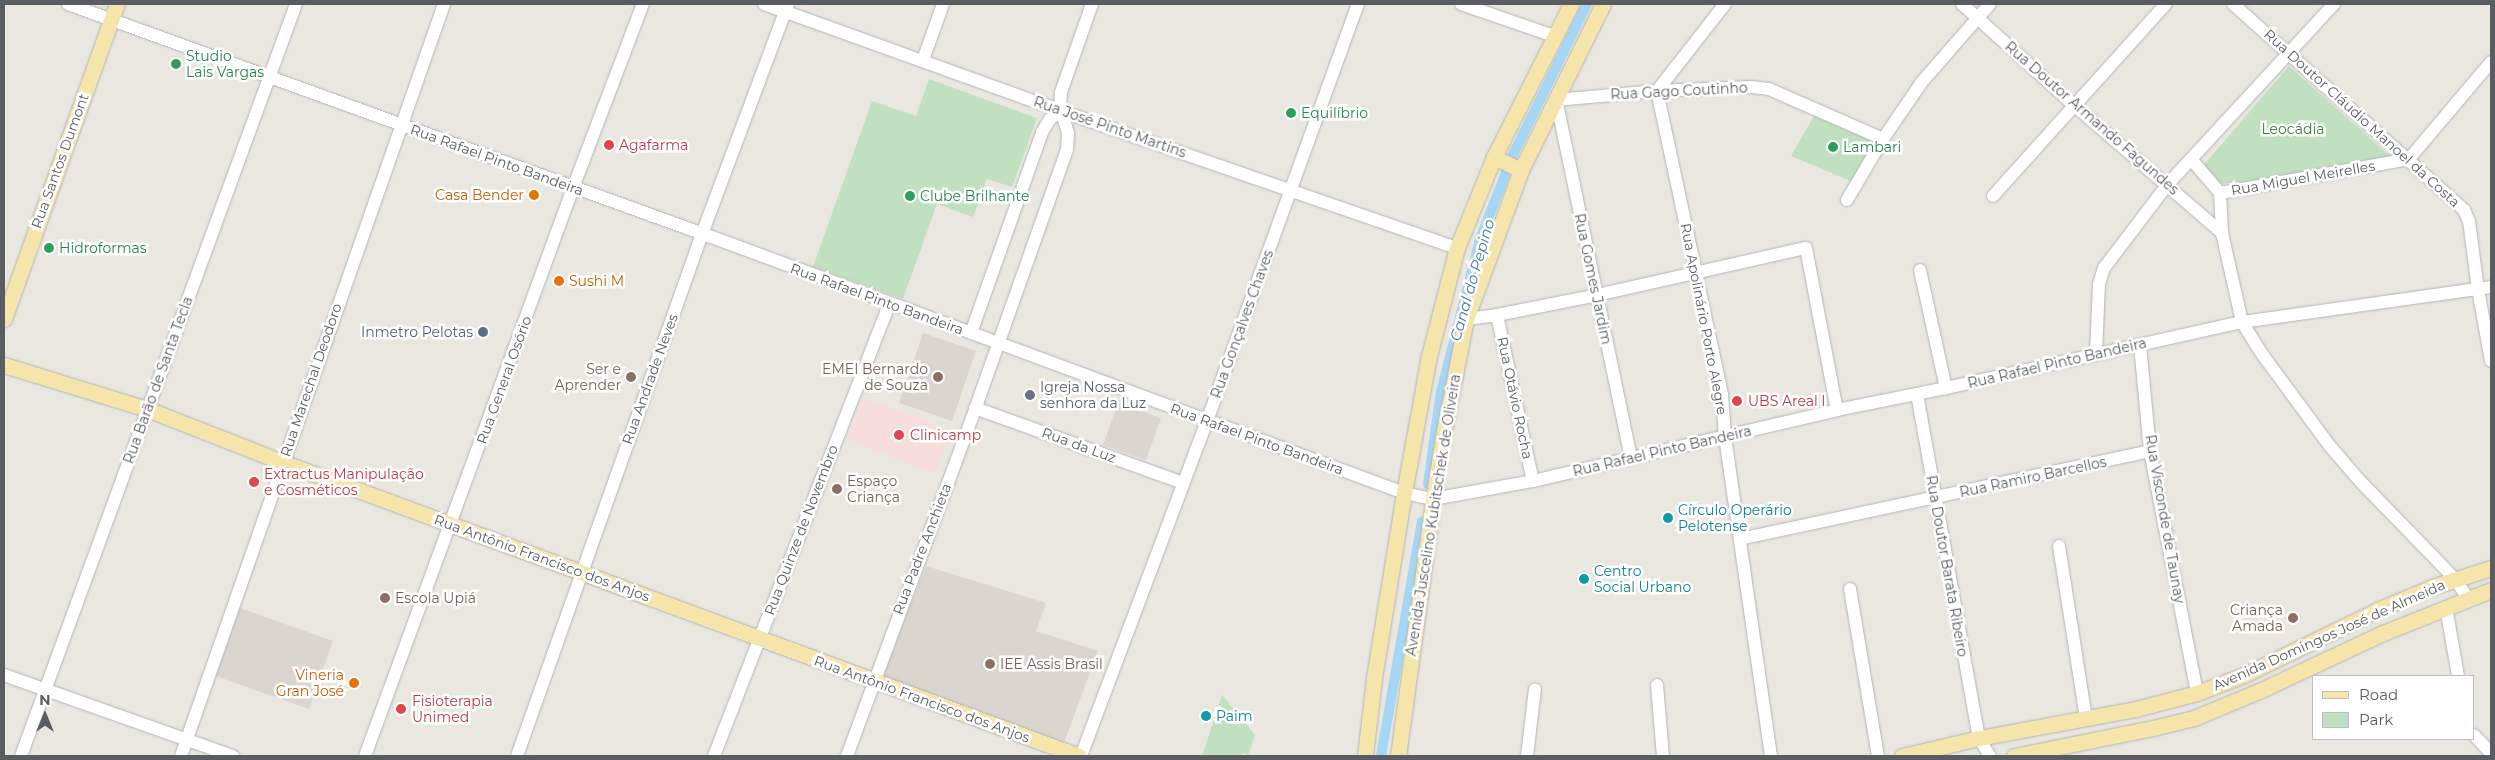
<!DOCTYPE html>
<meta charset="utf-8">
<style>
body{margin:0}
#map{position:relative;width:2495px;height:760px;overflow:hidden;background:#eae7e0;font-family:Montserrat,sans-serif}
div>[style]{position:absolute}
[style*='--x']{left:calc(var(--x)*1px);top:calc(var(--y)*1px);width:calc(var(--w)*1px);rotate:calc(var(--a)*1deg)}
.education>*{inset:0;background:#dad6cf}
.medical>*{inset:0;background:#f7dedd}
.green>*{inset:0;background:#c1e0bf}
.canal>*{height:10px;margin:-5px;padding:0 5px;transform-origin:5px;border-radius:5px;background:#a6d6f5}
.roads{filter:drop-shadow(0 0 1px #b1b3b7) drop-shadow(0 0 1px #b1b3b7)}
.minor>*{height:12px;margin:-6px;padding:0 6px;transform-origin:6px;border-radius:6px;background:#fff}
.major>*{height:15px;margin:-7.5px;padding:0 7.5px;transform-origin:7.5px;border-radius:7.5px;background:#f5e5aa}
.dots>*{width:14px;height:14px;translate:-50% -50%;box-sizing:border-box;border:2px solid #fff;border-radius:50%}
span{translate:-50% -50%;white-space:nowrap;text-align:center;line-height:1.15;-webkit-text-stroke:5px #fff;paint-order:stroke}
.leisure-label{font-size:14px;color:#27864d}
.left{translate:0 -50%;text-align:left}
.street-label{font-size:14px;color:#595c60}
.park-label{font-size:14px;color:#3d7b3c}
.health-label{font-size:14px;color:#be3a42}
.food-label{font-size:14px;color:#c56008}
.right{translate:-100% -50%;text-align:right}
.service-label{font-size:14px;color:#4e5e75}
.education-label{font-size:14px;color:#785e54}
.worship-label{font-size:14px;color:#5b616d}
.culture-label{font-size:14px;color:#0d838f}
.water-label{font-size:15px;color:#4778a4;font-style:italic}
.frame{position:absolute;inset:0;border:5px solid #595c60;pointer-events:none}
.legend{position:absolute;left:2312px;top:675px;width:162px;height:65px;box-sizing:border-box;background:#fff;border:1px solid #bdbebf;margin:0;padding:6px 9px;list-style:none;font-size:15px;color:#595c60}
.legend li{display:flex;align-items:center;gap:10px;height:25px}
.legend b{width:25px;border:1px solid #bdbebf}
.north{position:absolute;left:20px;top:690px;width:50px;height:50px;-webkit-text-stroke:4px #fff;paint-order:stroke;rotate:0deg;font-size:14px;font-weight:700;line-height:20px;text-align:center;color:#595c60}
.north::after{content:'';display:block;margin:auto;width:18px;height:22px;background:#595c60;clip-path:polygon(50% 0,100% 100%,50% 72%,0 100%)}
</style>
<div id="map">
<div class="education">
<div style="clip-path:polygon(923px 333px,976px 351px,952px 421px,899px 403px)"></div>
<div style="clip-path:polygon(1118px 403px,1161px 418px,1146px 460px,1103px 445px)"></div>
<div style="clip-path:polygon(926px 566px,1046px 603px,1036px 631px,1098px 651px,1063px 745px,882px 677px)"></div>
<div style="clip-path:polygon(240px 608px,333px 641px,309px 709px,216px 676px)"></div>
</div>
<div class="medical">
<div style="clip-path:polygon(862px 397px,951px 431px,935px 474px,846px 439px)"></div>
</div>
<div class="green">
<div style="clip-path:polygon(2289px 66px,2391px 157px,2259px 181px,2217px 184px,2202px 167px)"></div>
<div style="clip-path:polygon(929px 79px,1037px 118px,1012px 187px,987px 179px,973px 217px,937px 204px,903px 299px,813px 267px,872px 101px,916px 116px)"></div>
<div style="clip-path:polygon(1815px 114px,1875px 138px,1853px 182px,1791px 156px)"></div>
<div style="clip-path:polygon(1222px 695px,1255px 735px,1248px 755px,1242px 753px,1241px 756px,1202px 756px)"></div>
</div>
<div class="canal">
<div style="--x:1428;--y:484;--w:93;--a:-82"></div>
<div style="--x:1441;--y:392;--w:158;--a:-75.7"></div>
<div style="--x:1480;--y:239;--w:90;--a:-68.6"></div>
<div style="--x:1513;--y:155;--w:168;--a:-63.9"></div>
<div style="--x:1381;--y:756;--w:238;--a:-80.1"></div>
</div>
<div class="roads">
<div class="minor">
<div style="--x:68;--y:4;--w:682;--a:19.9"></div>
<div style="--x:709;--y:236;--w:741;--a:20.29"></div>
<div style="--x:1404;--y:493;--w:30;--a:12"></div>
<div style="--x:1433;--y:499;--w:102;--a:-10.2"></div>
<div style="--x:1533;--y:481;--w:312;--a:-13.1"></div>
<div style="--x:1837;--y:410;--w:111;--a:-11.4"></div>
<div style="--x:1946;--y:388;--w:303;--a:-12.6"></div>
<div style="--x:2242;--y:322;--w:251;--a:-8"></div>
<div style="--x:764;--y:4;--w:316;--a:19.8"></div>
<div style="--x:1061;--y:111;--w:419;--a:19.1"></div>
<div style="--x:1461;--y:4;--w:98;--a:19"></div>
<div style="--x:1725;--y:4;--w:110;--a:128"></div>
<div style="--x:1657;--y:91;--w:311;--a:77.9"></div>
<div style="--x:1722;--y:395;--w:42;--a:85.9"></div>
<div style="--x:1725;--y:437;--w:322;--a:81.8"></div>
<div style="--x:1962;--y:4;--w:152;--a:42.1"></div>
<div style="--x:2075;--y:106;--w:194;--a:40.8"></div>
<div style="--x:2233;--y:4;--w:310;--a:41.7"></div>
<div style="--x:2464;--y:210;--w:12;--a:66"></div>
<div style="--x:2469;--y:221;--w:69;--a:82.5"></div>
<div style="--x:2478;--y:289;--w:73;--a:79.8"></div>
<div style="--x:923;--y:60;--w:59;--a:-70.3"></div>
<div style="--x:2191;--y:159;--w:45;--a:49.5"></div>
<div style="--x:2220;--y:193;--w:40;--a:87.1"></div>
<div style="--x:2222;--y:233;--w:91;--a:77.3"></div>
<div style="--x:2242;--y:322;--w:38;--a:58"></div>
<div style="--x:2262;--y:354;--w:113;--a:53.6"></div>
<div style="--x:2329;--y:445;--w:46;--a:49.4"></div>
<div style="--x:2359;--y:480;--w:138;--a:45.9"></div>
<div style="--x:2455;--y:579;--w:23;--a:56"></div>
<div style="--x:2220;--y:193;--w:192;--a:-10.2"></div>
<div style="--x:2409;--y:159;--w:127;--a:-49.8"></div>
<div style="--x:1993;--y:196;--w:258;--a:-48"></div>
<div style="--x:1847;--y:200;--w:71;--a:-59.5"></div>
<div style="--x:1883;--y:139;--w:68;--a:-55.8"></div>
<div style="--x:1921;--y:83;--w:105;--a:-48.9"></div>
<div style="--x:1920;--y:270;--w:121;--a:77.6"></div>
<div style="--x:1497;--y:315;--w:170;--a:77.8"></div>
<div style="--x:1466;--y:319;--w:31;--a:-7"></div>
<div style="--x:1497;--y:315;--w:102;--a:-11.3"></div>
<div style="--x:1597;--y:295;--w:214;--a:-12.7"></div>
<div style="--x:1806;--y:248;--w:165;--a:79.2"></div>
<div style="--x:971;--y:333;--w:213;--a:-70.5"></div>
<div style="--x:1042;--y:132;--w:15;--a:-58"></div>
<div style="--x:1050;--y:119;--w:14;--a:-36"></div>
<div style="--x:2140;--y:345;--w:106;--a:84.6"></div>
<div style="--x:2150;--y:451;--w:247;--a:79"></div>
<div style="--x:2096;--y:353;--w:69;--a:-87.5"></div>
<div style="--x:2099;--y:284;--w:17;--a:-73"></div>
<div style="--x:2104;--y:268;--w:106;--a:-52.7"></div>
<div style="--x:2168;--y:184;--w:245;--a:-47.3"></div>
<div style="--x:1917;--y:394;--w:350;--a:79.8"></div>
<div style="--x:1979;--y:738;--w:21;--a:59"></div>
<div style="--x:975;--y:408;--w:221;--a:19.8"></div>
<div style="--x:1631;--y:458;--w:366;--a:-101.8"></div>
<div style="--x:1556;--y:100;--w:101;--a:-5.1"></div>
<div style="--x:1657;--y:91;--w:94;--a:-2.4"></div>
<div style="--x:1751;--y:87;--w:18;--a:6"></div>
<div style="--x:1769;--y:89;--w:124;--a:23.7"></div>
<div style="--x:1740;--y:539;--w:419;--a:-12.1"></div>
<div style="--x:2059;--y:546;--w:175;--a:81.1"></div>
<div style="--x:1850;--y:589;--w:169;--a:80.5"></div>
<div style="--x:2446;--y:607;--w:70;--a:80.1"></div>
<div style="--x:4;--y:675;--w:243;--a:19.5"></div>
<div style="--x:1657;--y:685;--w:71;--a:85.2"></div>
<div style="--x:2474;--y:735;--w:25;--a:47"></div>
<div style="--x:21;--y:756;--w:801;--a:-69.91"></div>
<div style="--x:181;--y:756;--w:797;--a:-70.72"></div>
<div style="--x:365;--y:756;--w:605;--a:-69.89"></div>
<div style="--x:573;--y:188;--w:197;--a:-69.2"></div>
<div style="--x:517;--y:756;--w:554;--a:-70.49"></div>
<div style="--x:702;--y:234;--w:246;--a:-69.5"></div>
<div style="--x:714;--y:756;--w:486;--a:-68.8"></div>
<div style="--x:847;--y:756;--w:378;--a:-69.7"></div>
<div style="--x:978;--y:401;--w:267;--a:-70.5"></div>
<div style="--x:1067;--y:149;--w:16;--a:-86"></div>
<div style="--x:1068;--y:133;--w:28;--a:-107"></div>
<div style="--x:1060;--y:106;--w:14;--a:-86"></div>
<div style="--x:1061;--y:92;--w:93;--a:-70.6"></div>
<div style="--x:1081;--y:756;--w:358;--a:-69.4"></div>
<div style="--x:1207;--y:421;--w:443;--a:-70.1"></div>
<div style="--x:1527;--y:756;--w:67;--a:-83.2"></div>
</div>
<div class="major">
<div style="--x:1494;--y:157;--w:30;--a:26"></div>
<div style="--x:4;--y:319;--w:335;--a:-70.3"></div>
<div style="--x:4;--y:365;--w:150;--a:17.1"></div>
<div style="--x:147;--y:409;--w:145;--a:21.4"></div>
<div style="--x:282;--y:462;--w:849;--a:20.25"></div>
<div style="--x:1365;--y:756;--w:79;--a:-83.4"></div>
<div style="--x:1374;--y:678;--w:187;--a:-80.8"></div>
<div style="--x:1404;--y:493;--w:139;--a:-79.7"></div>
<div style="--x:1429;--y:356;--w:112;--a:-75.5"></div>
<div style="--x:1457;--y:248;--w:98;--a:-67.9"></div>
<div style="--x:1494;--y:157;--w:171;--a:-63.3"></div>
<div style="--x:1398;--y:756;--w:259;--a:-82.2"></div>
<div style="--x:1433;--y:499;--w:69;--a:-80.8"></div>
<div style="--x:1444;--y:431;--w:114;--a:-78.9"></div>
<div style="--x:1466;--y:319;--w:159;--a:-69.7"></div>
<div style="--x:1521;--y:170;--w:185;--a:-63.7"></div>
<div style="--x:1902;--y:756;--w:79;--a:-13.2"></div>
<div style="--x:1979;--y:738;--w:160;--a:-10.5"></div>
<div style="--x:2136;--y:709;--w:63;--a:-14.7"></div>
<div style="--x:2197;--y:693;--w:50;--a:-21"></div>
<div style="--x:2244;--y:675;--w:148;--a:-26"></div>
<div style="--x:2377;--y:610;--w:60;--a:-22.7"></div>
<div style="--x:2432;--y:587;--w:62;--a:-17.9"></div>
<div style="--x:2014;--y:756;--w:142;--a:-11.4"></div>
<div style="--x:2153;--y:728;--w:42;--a:-13.7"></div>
<div style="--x:2194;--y:718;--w:70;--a:-22.6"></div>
<div style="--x:2259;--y:691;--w:137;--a:-25.1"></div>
<div style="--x:2383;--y:633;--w:116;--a:-21.7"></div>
</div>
</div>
<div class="dots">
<div style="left:176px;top:64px;background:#2e9e5b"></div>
<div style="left:1291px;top:113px;background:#2e9e5b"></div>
<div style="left:609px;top:145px;background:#e0444e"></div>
<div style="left:1833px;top:147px;background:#2e9e5b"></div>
<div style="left:534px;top:195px;background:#e8710a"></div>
<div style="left:910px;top:196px;background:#2e9e5b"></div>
<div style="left:49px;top:248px;background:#2e9e5b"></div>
<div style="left:559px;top:281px;background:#e8710a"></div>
<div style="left:483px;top:332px;background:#5c6f8a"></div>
<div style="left:631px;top:377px;background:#8d6e63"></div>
<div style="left:938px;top:377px;background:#8d6e63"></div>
<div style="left:1030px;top:395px;background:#6b7280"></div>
<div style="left:1737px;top:401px;background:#e0444e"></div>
<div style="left:899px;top:435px;background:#e0444e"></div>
<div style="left:254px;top:482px;background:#e0444e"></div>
<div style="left:837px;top:489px;background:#8d6e63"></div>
<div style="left:1668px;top:518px;background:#0f9aa8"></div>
<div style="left:1584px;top:579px;background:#0f9aa8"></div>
<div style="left:385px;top:598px;background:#8d6e63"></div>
<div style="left:2293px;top:618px;background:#8d6e63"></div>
<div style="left:990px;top:664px;background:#8d6e63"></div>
<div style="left:354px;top:683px;background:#e8710a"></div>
<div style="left:401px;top:709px;background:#e0444e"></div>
<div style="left:1206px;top:716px;background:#0f9aa8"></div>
</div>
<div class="leisure-label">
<span class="left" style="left:186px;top:64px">Studio<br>Lais Vargas</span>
<span class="left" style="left:1301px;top:113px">Equilíbrio</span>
<span class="left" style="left:1843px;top:147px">Lambari</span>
<span class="left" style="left:920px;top:196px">Clube Brilhante</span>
<span class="left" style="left:59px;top:248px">Hidroformas</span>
</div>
<div class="street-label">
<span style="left:1679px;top:91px;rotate:-3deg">Rua Gago Coutinho</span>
<span style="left:2092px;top:118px;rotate:41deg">Rua Doutor Armando Fagundes</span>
<span style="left:2362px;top:118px;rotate:42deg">Rua Doutor Cláudio Manoel da Costa</span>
<span style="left:1110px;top:127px;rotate:19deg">Rua José Pinto Martins</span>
<span style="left:497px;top:160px;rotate:20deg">Rua Rafael Pinto Bandeira</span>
<span style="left:60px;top:161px;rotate:-70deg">Rua Santos Dumont</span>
<span style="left:2303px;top:178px;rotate:-10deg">Rua Miguel Meirelles</span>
<span style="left:1593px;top:279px;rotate:78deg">Rua Gomes Jardim</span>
<span style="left:877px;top:299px;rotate:20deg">Rua Rafael Pinto Bandeira</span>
<span style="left:1704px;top:319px;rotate:79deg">Rua Apolinário Porto Alegre</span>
<span style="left:1242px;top:324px;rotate:-70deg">Rua Gonçalves Chaves</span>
<span style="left:2057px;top:363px;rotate:-13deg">Rua Rafael Pinto Bandeira</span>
<span style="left:650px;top:379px;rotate:-70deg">Rua Andrade Neves</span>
<span style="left:158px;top:380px;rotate:-70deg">Rua Barão de Santa Tecla</span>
<span style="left:311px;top:380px;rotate:-71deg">Rua Marechal Deodoro</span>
<span style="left:504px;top:380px;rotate:-70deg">Rua General Osório</span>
<span style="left:1515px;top:398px;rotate:78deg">Rua Otávio Rocha</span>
<span style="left:1257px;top:439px;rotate:20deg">Rua Rafael Pinto Bandeira</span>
<span style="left:1079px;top:445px;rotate:20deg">Rua da Luz</span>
<span style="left:1662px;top:451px;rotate:-13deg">Rua Rafael Pinto Bandeira</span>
<span style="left:2033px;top:477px;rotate:-12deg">Rua Ramiro Barcellos</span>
<span style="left:1433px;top:515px;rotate:-81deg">Avenida Juscelino Kubitschek de Oliveira</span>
<span style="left:2165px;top:519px;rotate:80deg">Rua Visconde de Taunay</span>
<span style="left:801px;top:530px;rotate:-69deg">Rua Quinze de Novembro</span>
<span style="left:922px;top:549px;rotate:-69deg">Rua Padre Anchieta</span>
<span style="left:542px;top:558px;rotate:20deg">Rua Antônio Francisco dos Anjos</span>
<span style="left:1947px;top:566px;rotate:80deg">Rua Doutor Barata Ribeiro</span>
<span style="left:2329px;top:635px;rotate:-24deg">Avenida Domingos José de Almeida</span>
<span style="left:922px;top:699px;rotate:20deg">Rua Antônio Francisco dos Anjos</span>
</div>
<div class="park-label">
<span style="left:2293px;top:129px">Leocádia</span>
</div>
<div class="health-label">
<span class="left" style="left:619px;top:145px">Agafarma</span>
<span class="left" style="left:1748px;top:401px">UBS Areal I</span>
<span class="left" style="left:910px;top:435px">Clinicamp</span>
<span class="left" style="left:264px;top:482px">Extractus Manipulação<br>e Cosméticos</span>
<span class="left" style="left:412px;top:709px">Fisioterapia<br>Unimed</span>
</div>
<div class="food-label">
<span class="right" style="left:524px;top:195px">Casa Bender</span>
<span class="left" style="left:569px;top:281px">Sushi M</span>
<span class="right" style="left:344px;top:683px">Vineria<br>Gran José</span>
</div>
<div class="service-label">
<span class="right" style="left:473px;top:332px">Inmetro Pelotas</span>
</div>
<div class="education-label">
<span class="right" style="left:621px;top:377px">Ser e<br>Aprender</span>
<span class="right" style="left:928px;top:377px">EMEI Bernardo<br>de Souza</span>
<span class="left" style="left:847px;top:489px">Espaço<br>Criança</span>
<span class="left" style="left:395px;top:598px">Escola Upiá</span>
<span class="right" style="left:2283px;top:618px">Criança<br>Amada</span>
<span class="left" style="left:1000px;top:664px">IEE Assis Brasil</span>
</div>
<div class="worship-label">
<span class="left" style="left:1040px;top:395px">Igreja Nossa<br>senhora da Luz</span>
</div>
<div class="culture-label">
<span class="left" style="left:1678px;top:518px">Círculo Operário<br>Pelotense</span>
<span class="left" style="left:1594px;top:579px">Centro<br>Social Urbano</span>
<span class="left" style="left:1216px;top:716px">Paim</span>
</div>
<div class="water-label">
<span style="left:1472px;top:280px;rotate:-74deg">Canal do Pepino</span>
</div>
<div class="frame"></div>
<ul class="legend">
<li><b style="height:6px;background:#f5e5aa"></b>Road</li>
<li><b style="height:14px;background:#c1e0bf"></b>Park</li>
</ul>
<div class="north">N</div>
</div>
